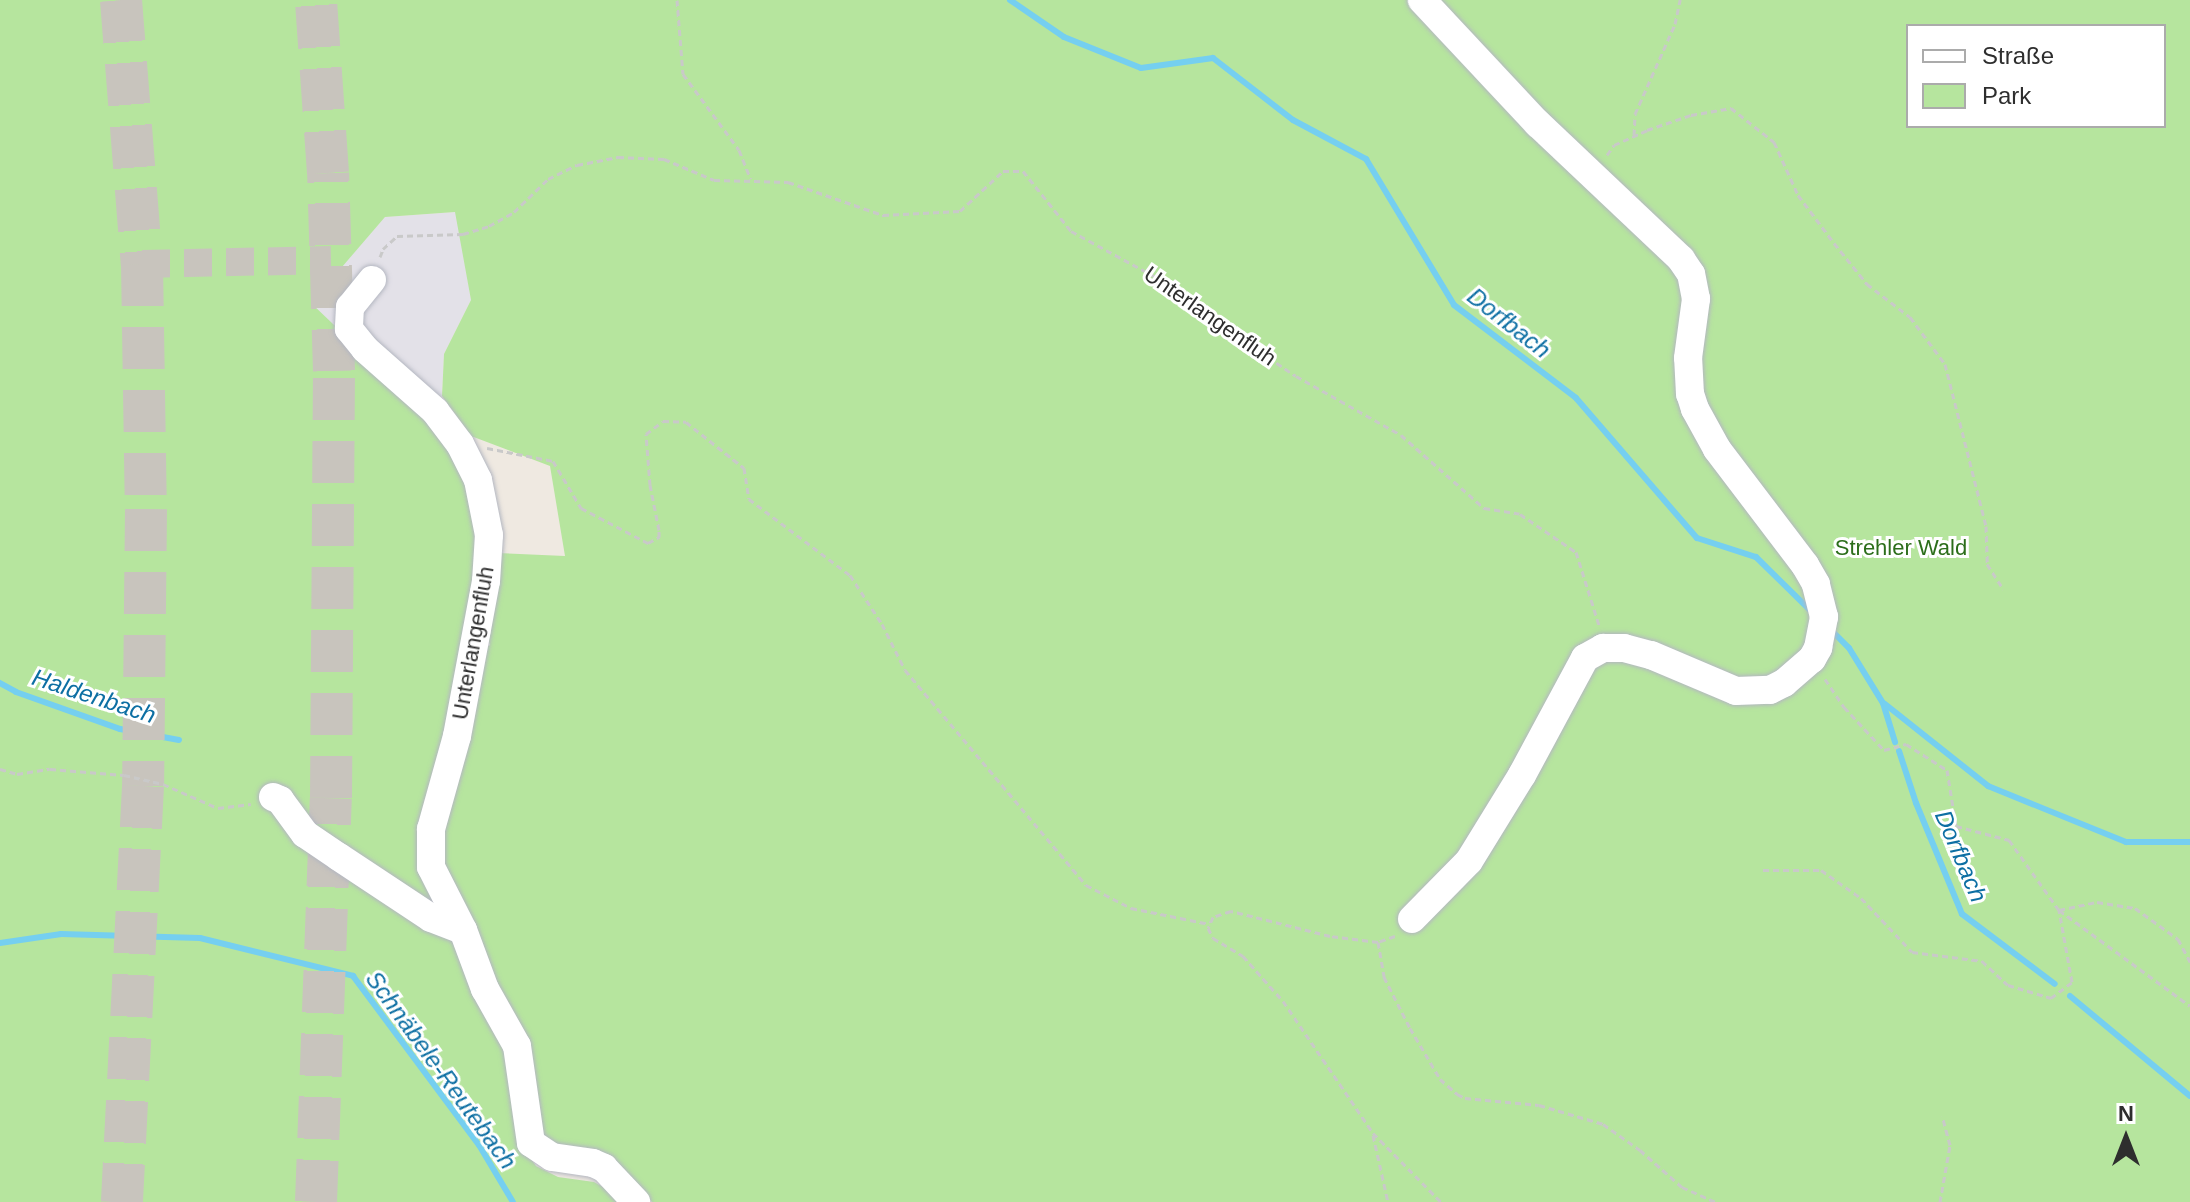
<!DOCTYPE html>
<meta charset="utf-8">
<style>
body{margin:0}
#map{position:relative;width:2190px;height:1202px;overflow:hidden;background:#efe9e1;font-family:Helvetica,sans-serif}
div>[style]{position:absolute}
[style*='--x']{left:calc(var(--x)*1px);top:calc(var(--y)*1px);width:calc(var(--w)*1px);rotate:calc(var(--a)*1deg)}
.industrial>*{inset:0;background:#e3e1e8}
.green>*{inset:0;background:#b6e59e}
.stream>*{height:6px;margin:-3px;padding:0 3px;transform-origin:3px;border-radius:3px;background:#75cff0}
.minor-tunnel>*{height:28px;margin-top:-14px;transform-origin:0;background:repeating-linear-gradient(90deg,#c8c4bd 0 28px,transparent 0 42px)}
.highway-tunnel>*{height:42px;margin-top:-21px;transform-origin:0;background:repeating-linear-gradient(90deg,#c8c4bd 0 42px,transparent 0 63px)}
.path>*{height:3px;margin-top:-1.5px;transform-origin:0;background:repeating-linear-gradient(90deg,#c9c9c9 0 6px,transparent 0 10px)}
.roads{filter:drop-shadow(0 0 2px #b4b7c1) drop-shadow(0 0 2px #b4b7c1)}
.minor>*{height:28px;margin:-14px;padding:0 14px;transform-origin:14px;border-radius:14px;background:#fff}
span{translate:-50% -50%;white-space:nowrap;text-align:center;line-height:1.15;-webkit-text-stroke:6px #fff;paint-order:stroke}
.street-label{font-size:22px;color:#2e2e2e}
.park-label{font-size:22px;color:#2c6e1b}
.water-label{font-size:24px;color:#0d6fa3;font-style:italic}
.legend{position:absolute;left:1906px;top:24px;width:260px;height:104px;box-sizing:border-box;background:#fff;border:2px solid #ababab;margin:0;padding:10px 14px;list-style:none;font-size:24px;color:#2e2e2e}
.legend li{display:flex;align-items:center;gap:16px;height:40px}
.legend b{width:40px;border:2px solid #ababab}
.north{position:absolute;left:2086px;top:1098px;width:80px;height:80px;-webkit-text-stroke:6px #fff;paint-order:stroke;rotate:0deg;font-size:22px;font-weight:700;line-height:32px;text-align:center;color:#2e2e2e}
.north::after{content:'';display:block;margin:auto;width:28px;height:36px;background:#2e2e2e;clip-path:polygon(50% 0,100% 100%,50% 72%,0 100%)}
</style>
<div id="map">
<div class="industrial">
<div style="clip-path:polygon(456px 212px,471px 300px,444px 354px,442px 396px,403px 392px,310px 303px,385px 217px)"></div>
</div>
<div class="green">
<div style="clip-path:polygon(evenodd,0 0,2190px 0,2190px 1202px,652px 1202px,643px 1192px,565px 1164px,547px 1150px,515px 1025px,490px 992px,467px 913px,445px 877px,436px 851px,480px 652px,490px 645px,484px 618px,496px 553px,565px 556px,550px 466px,471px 436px,442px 396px,444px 354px,471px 300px,455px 212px,385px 217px,311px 303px,420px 407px,445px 437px,465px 474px,473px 511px,476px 560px,473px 607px,449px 744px,426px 817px,419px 858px,443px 903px,441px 908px,425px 903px,349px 857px,326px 861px,462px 945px,494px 1030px,509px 1037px,527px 1153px,536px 1166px,558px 1177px,594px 1182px,630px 1202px,0 1202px,0 0,1908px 26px,2164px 26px,2164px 126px,1908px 126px,1908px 26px)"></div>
</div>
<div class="stream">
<div style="--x:1010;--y:0;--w:65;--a:34.4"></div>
<div style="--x:1064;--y:37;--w:83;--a:21.9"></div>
<div style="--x:1141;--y:68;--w:73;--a:-7.9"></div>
<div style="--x:1213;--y:58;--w:101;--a:37.8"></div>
<div style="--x:1293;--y:120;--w:83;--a:28.1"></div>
<div style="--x:1366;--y:159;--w:170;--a:58.9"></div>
<div style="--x:1454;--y:305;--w:153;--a:37.3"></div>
<div style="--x:1576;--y:398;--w:185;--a:49.2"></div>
<div style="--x:1697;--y:538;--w:62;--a:17.9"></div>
<div style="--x:1756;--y:557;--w:80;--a:44.5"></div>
<div style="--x:1830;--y:629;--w:27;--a:45"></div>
<div style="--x:1849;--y:648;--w:65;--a:58.3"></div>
<div style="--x:1883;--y:703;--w:41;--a:72.9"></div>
<div style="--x:0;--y:683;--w:18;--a:29"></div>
<div style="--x:16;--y:692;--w:110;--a:19.6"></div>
<div style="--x:120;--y:729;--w:60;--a:10.6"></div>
<div style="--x:1885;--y:704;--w:132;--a:38.5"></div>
<div style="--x:1988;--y:786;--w:149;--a:22.1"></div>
<div style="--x:2126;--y:842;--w:64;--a:0"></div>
<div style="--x:1899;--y:751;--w:55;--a:71.9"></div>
<div style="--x:1916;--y:803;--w:120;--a:67.5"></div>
<div style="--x:1962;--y:914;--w:116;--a:37"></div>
<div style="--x:0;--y:943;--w:62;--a:-8.4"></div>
<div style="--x:61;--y:934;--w:139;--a:1.6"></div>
<div style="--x:200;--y:938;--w:158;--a:13.9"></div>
<div style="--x:353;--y:976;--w:211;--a:53.3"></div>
<div style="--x:479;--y:1145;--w:66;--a:59.2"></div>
<div style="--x:2070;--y:996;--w:156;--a:39.8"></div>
</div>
<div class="minor-tunnel">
<div style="--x:142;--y:264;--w:189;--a:-1.2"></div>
</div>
<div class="highway-tunnel">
<div style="--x:121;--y:0;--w:265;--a:85.5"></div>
<div style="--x:142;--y:264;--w:245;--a:89.1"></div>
<div style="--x:146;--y:509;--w:277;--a:90.6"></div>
<div style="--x:143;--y:786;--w:417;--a:92.9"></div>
<div style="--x:316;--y:1202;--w:404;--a:-87.9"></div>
<div style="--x:331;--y:798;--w:427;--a:-89.6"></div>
<div style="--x:334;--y:371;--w:198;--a:-91.7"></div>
<div style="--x:328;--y:173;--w:173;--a:-94"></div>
</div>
<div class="path">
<div style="--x:677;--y:0;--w:74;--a:85.4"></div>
<div style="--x:683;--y:74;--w:94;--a:53.6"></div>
<div style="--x:739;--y:150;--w:31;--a:68"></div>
<div style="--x:1634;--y:135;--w:21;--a:-87"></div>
<div style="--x:1635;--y:114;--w:98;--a:-66"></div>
<div style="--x:1675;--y:24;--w:25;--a:-78"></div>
<div style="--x:1607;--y:155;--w:12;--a:-55"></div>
<div style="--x:1614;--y:145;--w:36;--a:-24"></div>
<div style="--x:1647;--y:130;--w:46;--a:-18.8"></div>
<div style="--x:1691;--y:115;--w:41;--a:-9.9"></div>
<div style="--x:1731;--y:108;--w:55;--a:38.3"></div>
<div style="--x:1774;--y:142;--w:58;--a:65.6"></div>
<div style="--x:1798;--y:195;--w:60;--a:53.1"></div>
<div style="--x:1834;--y:243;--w:53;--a:51.2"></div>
<div style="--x:1867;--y:284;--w:54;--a:37.5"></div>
<div style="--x:1910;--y:317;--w:59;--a:53.3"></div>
<div style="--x:1945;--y:364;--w:167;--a:75.8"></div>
<div style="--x:1986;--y:526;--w:38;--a:88"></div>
<div style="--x:1987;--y:564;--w:30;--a:57"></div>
<div style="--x:380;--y:257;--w:9;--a:-69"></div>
<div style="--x:383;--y:249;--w:19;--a:-43"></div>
<div style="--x:397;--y:236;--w:66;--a:-1.7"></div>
<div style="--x:463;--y:234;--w:27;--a:-17"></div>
<div style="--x:489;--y:226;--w:29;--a:-29"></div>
<div style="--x:514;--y:212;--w:47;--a:-44.1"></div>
<div style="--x:548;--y:179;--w:32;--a:-26"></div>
<div style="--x:577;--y:165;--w:42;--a:-11"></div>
<div style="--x:618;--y:157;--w:46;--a:2.5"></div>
<div style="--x:664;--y:159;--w:54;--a:22.8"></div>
<div style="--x:714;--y:180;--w:74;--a:1.5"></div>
<div style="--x:788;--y:182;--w:101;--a:19.2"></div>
<div style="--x:883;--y:215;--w:77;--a:-3"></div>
<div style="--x:960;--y:211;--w:59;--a:-42.9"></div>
<div style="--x:1003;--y:171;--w:20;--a:0"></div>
<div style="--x:1023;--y:171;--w:77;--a:51.3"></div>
<div style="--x:1071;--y:231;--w:130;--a:28.5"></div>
<div style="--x:1185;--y:293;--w:65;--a:40"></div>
<div style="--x:1235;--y:335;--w:73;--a:33.9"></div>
<div style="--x:1296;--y:376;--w:120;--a:29.3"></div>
<div style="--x:1401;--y:435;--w:111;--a:41.3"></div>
<div style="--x:1484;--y:508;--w:36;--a:9"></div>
<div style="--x:1520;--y:514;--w:68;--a:34.2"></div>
<div style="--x:1576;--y:552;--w:77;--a:72.5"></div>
<div style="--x:487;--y:448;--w:67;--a:11.1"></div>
<div style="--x:553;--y:461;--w:55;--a:59.2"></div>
<div style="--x:581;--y:508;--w:76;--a:27.6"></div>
<div style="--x:648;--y:543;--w:13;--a:-29"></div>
<div style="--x:659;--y:537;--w:7;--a:-90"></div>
<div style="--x:659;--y:530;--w:46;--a:-101.3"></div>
<div style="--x:650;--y:485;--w:51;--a:-94.5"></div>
<div style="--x:646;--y:434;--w:21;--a:-37"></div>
<div style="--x:663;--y:421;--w:23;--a:2"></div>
<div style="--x:686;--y:422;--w:74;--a:38.4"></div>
<div style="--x:744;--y:468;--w:31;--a:81"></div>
<div style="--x:749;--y:499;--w:126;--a:37"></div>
<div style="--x:850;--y:575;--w:59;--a:56.9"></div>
<div style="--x:882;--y:624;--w:51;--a:63.4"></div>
<div style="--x:905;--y:670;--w:281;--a:49.9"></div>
<div style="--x:1086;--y:885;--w:51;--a:27.1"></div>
<div style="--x:1131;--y:908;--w:80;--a:11.6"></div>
<div style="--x:1825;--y:679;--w:34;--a:56"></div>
<div style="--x:1844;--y:707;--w:59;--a:47.1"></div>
<div style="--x:1884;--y:750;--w:23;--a:-15"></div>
<div style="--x:1906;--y:744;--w:49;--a:32.4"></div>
<div style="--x:1947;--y:770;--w:57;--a:80.9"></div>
<div style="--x:1956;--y:826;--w:55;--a:14.8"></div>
<div style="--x:2009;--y:840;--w:86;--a:54.5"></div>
<div style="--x:2059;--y:910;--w:39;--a:-12"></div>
<div style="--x:2097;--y:902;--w:38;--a:9"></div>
<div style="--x:2135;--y:908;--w:53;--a:35.8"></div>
<div style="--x:2178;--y:939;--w:26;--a:62"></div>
<div style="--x:0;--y:769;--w:18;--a:16"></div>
<div style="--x:17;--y:774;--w:33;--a:-9"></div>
<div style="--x:50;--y:769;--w:74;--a:4.6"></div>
<div style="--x:124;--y:775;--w:40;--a:13"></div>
<div style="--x:163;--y:784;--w:60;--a:23.6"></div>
<div style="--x:218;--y:808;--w:33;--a:-7"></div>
<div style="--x:1763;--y:870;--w:58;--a:0"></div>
<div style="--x:1821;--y:870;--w:49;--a:35"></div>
<div style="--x:1861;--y:898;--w:74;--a:46.6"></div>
<div style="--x:1912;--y:952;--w:71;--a:7.3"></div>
<div style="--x:1982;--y:961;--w:35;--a:43"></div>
<div style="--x:2008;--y:985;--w:45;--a:16.8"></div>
<div style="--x:2051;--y:998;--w:26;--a:-37"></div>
<div style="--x:2072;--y:982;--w:73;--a:-100.2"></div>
<div style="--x:2059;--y:910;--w:162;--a:36.2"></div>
<div style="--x:1395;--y:936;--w:18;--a:161"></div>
<div style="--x:1378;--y:942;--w:48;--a:-172.9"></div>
<div style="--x:1330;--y:936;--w:102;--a:-165.8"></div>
<div style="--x:1231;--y:911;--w:19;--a:162"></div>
<div style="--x:1213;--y:917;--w:12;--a:114"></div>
<div style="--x:1208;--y:928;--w:11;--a:63"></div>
<div style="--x:1213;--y:938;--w:35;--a:31"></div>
<div style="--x:1243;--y:956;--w:60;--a:48.4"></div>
<div style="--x:1283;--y:1001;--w:160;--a:55.7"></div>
<div style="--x:1373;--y:1133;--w:97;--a:45.4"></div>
<div style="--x:1378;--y:942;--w:36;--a:80"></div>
<div style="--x:1384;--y:977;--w:57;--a:63"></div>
<div style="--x:1410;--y:1028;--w:59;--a:59.5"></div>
<div style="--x:1440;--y:1079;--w:23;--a:41"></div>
<div style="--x:1457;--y:1094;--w:9;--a:27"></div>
<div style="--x:1465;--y:1098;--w:74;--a:5.4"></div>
<div style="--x:1539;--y:1105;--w:67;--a:16.5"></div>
<div style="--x:1603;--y:1124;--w:45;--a:35.1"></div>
<div style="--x:1640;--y:1150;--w:56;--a:41.4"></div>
<div style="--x:1682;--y:1187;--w:36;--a:24"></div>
<div style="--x:1373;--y:1135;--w:69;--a:77.4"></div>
<div style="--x:1940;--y:1202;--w:58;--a:-80"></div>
<div style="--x:1950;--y:1145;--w:30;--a:-105"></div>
</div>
<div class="roads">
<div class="minor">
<div style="--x:372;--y:280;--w:35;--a:129"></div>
<div style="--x:350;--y:307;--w:22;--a:93"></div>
<div style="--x:349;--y:329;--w:26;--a:51"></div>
<div style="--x:365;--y:349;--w:94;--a:41.5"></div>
<div style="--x:435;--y:411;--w:41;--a:52.9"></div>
<div style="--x:460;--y:444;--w:40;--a:63.4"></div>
<div style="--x:478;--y:480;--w:56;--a:78.7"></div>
<div style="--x:489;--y:535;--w:46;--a:93.7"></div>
<div style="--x:486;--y:581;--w:158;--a:100.6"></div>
<div style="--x:457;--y:736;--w:97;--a:105.6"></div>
<div style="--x:431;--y:829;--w:38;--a:90"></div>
<div style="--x:431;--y:867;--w:71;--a:63.1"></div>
<div style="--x:463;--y:930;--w:63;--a:69.6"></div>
<div style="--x:485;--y:989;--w:65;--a:60.7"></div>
<div style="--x:517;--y:1046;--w:98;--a:81.8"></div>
<div style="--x:531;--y:1143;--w:25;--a:34"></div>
<div style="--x:552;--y:1157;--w:41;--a:8.3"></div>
<div style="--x:593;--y:1163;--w:12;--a:24"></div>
<div style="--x:604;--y:1168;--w:47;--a:46.7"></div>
<div style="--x:273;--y:797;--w:8;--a:23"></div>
<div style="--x:280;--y:800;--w:42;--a:53.7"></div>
<div style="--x:305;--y:834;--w:41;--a:34.1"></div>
<div style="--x:339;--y:857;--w:110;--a:33.5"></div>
<div style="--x:431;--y:918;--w:34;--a:21"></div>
<div style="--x:1412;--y:919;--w:81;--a:-45.5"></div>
<div style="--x:1469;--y:861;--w:101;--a:-58.4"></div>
<div style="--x:1522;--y:775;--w:133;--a:-61.7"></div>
<div style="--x:1585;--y:658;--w:21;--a:-29"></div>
<div style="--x:1603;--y:648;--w:21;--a:0"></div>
<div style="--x:1624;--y:648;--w:28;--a:15"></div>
<div style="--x:1651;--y:655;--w:92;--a:23"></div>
<div style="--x:1736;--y:691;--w:34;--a:-2"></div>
<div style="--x:1770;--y:690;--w:16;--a:-27"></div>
<div style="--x:1784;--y:683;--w:37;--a:-41"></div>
<div style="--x:1812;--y:659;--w:13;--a:-61"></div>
<div style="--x:1818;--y:648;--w:32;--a:-79"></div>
<div style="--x:1824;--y:617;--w:34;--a:-104"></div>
<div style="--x:1816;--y:584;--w:22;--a:-120"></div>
<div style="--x:1805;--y:565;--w:146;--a:-127.2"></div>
<div style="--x:1717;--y:449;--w:46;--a:-118.8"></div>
<div style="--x:1695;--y:409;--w:16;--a:-108"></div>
<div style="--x:1690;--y:394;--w:36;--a:-93"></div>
<div style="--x:1688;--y:358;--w:60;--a:-82.3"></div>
<div style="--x:1696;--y:299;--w:25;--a:-101"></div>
<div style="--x:1691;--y:274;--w:18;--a:-124"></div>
<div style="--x:1681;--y:259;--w:197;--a:-136.6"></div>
<div style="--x:1538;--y:124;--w:170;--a:-133.1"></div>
</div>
</div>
<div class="street-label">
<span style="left:1210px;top:316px;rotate:35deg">Unterlangenfluh</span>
<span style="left:473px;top:643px;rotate:-80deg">Unterlangenfluh</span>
</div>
<div class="park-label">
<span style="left:1901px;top:548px">Strehler Wald</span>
</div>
<div class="water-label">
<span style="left:1509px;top:323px;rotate:38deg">Dorfbach</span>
<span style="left:94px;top:696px;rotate:18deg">Haldenbach</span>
<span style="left:1961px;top:856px;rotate:67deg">Dorfbach</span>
<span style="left:441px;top:1070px;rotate:54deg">Schnäbele-Reutebach</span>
</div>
<ul class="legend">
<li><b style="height:10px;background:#fff"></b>Straße</li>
<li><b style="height:22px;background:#b6e59e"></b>Park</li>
</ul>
<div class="north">N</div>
</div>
